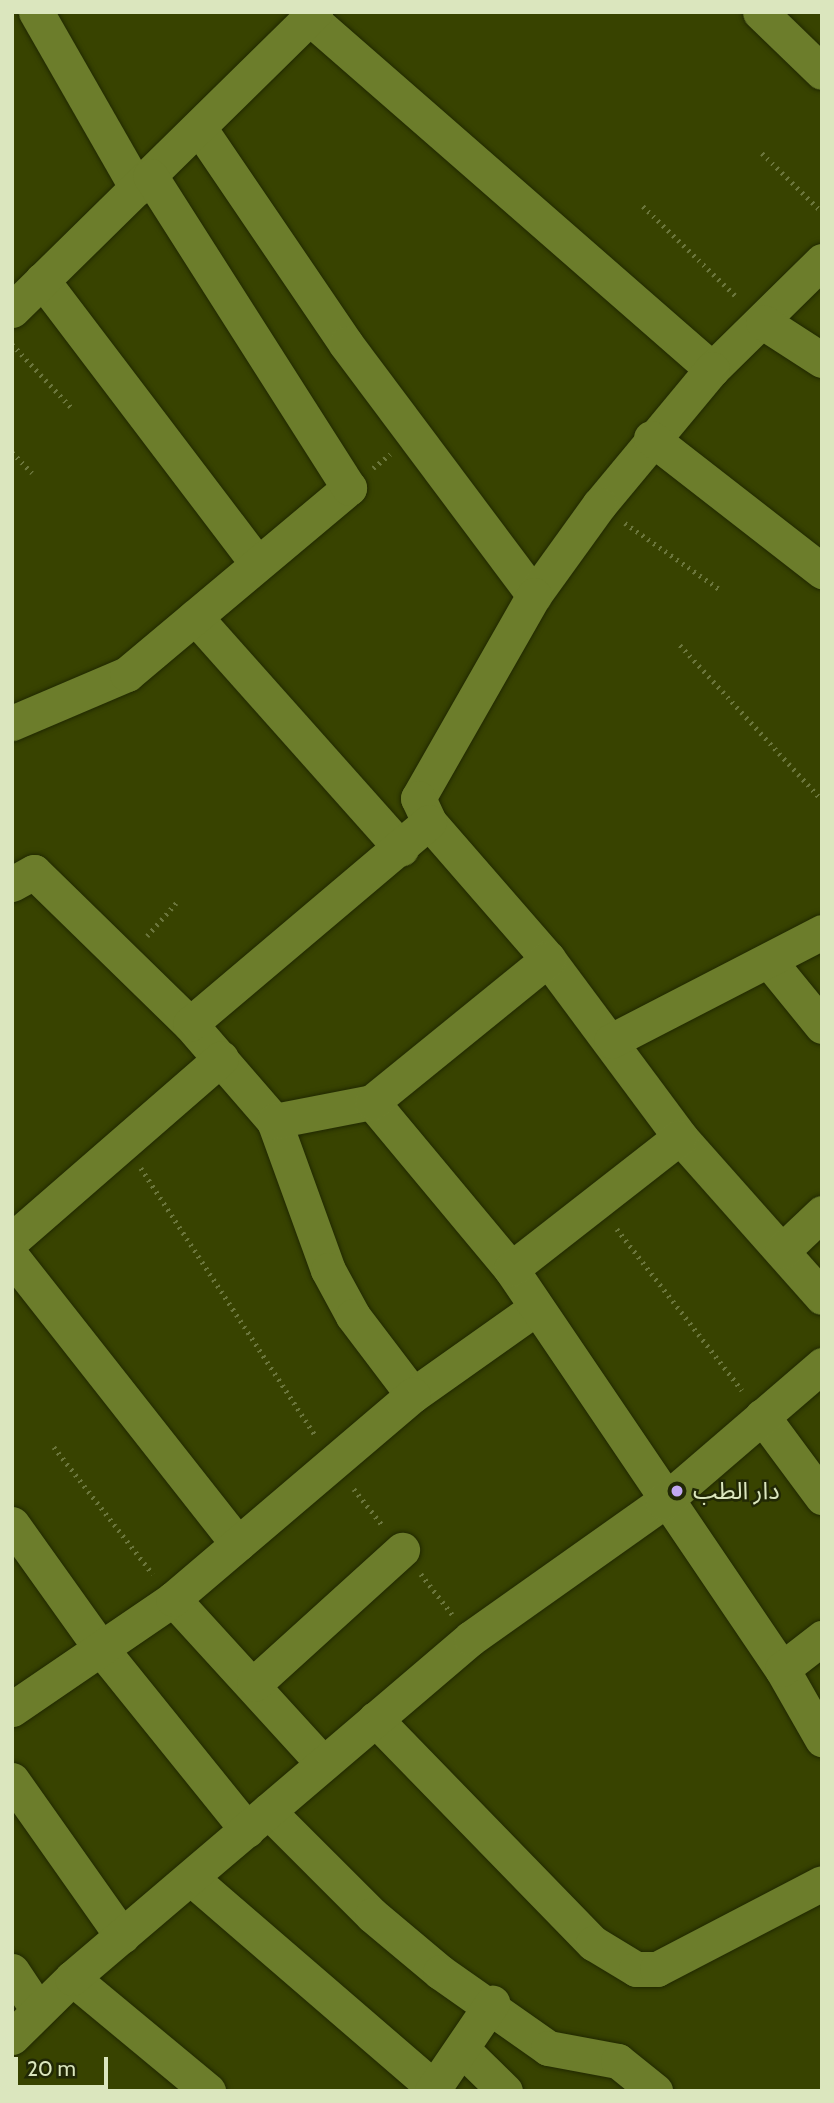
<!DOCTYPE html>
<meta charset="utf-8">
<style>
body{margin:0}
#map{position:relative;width:834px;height:2103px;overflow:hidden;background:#384300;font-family:Cabin,"Noto Sans Arabic",sans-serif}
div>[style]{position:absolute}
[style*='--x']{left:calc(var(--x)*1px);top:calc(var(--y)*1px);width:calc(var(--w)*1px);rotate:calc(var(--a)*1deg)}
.path>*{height:4.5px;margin-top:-2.25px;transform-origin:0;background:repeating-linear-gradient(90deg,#6b763c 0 2px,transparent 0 7px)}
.roads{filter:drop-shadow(0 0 2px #202800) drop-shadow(0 0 2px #202800)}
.minor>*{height:35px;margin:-17.5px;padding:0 17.5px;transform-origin:17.5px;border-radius:17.5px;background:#6c7d2b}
.dots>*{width:19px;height:19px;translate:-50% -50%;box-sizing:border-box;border:4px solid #212805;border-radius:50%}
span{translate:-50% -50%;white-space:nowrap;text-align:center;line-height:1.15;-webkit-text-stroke:5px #212805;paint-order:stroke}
.poi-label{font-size:24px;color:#dbe6be}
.left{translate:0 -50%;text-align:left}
.frame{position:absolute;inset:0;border:14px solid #dbe6be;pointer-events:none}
.scale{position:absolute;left:14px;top:2057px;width:94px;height:32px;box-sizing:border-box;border:4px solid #dbe6be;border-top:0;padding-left:9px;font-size:21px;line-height:24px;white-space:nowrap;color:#dbe6be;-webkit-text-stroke:5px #212805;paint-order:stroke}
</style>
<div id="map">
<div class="path">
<div style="--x:762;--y:153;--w:84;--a:44.5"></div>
<div style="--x:643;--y:206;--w:131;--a:44.1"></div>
<div style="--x:12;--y:344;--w:86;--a:46.9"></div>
<div style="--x:12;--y:452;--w:29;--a:46"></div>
<div style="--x:373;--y:468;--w:22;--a:-39"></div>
<div style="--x:625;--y:523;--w:118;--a:35"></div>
<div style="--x:680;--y:645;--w:210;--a:47.5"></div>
<div style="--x:147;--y:936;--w:44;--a:-48.7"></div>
<div style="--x:141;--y:1168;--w:320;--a:56.9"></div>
<div style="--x:617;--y:1229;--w:204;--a:52.2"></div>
<div style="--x:54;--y:1447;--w:161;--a:52.1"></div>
<div style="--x:354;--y:1489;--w:47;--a:51.9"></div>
<div style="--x:421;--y:1574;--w:51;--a:52.2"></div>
</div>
<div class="roads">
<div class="minor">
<div style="--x:36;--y:12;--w:203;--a:60.2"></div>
<div style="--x:760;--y:12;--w:86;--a:44.1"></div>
<div style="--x:310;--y:18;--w:534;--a:41.13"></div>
<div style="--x:200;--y:129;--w:260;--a:55.8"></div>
<div style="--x:346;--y:344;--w:314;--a:53.2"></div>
<div style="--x:822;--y:261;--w:154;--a:135.5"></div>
<div style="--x:712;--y:369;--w:177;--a:129.7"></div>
<div style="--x:599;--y:505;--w:111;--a:125.8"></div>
<div style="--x:534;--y:595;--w:234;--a:119.7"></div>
<div style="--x:418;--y:798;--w:26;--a:65"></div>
<div style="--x:429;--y:822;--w:181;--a:49"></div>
<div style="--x:548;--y:959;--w:222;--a:53.4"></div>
<div style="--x:680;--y:1137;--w:214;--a:48.4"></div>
<div style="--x:42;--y:280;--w:355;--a:52.8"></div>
<div style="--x:12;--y:310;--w:425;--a:-44.5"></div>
<div style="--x:763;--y:322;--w:70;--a:32.8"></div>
<div style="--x:651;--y:438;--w:217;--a:37.9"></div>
<div style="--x:195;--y:617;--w:310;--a:48.3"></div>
<div style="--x:12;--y:723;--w:125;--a:-23.1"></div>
<div style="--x:127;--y:674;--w:290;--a:-40"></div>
<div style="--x:349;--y:488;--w:370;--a:-122.5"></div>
<div style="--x:12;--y:884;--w:25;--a:-29"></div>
<div style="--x:34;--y:872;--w:218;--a:44.3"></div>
<div style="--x:190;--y:1024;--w:128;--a:49.1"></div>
<div style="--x:274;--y:1121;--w:158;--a:70.1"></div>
<div style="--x:328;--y:1270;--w:52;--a:61.5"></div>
<div style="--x:353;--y:1316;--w:99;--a:52.8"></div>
<div style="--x:413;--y:1395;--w:151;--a:-35.3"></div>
<div style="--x:769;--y:961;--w:84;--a:50.8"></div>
<div style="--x:190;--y:1024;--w:313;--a:-40.2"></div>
<div style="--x:611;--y:1041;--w:237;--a:-27.3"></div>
<div style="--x:372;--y:1102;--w:217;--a:50.2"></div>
<div style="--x:511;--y:1269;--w:483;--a:55.9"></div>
<div style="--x:782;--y:1669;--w:81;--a:60.3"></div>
<div style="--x:274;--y:1121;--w:100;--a:-11"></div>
<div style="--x:372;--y:1102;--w:227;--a:-39.1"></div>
<div style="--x:12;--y:1240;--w:277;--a:-41"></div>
<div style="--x:782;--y:1251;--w:55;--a:-43.5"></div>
<div style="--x:12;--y:1257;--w:365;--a:51.8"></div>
<div style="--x:511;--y:1269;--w:214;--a:-38"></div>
<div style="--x:762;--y:1416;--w:101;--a:53.5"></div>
<div style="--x:12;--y:1524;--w:155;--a:54.5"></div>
<div style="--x:102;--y:1650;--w:231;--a:51.1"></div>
<div style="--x:173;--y:1599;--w:222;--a:47.6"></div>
<div style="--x:782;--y:1669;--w:51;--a:-37.8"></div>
<div style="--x:254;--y:1684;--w:200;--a:-42.2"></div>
<div style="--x:12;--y:1709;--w:195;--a:-34.3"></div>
<div style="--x:173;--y:1599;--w:315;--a:-40.4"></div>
<div style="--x:375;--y:1719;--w:313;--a:45.8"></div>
<div style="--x:593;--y:1943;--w:50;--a:31.2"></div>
<div style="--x:636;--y:1969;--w:21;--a:0"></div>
<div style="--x:657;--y:1969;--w:186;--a:-27.5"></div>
<div style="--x:12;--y:1780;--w:191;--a:54.8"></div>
<div style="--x:268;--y:1811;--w:147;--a:45"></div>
<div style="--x:372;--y:1915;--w:89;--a:40"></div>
<div style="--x:440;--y:1972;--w:132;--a:35.1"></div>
<div style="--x:548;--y:2048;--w:71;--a:10.5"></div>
<div style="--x:618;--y:2061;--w:48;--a:39"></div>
<div style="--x:192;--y:1879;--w:320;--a:40.8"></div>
<div style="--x:12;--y:1971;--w:47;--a:56.3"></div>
<div style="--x:72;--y:1978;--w:177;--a:39.7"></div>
<div style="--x:12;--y:2037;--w:84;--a:-44.5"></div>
<div style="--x:72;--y:1978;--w:524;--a:-40.44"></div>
<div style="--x:471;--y:1638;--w:235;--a:-35.3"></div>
<div style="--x:663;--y:1502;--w:210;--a:-40.7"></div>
<div style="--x:462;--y:2049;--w:60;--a:44.3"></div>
<div style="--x:432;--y:2091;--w:107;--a:-55.7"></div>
</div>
</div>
<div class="dots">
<div style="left:677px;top:1491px;background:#c2a8f2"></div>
</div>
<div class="poi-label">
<span class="left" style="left:693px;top:1491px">دار الطب</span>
</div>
<div class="frame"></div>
<div class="scale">20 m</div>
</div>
